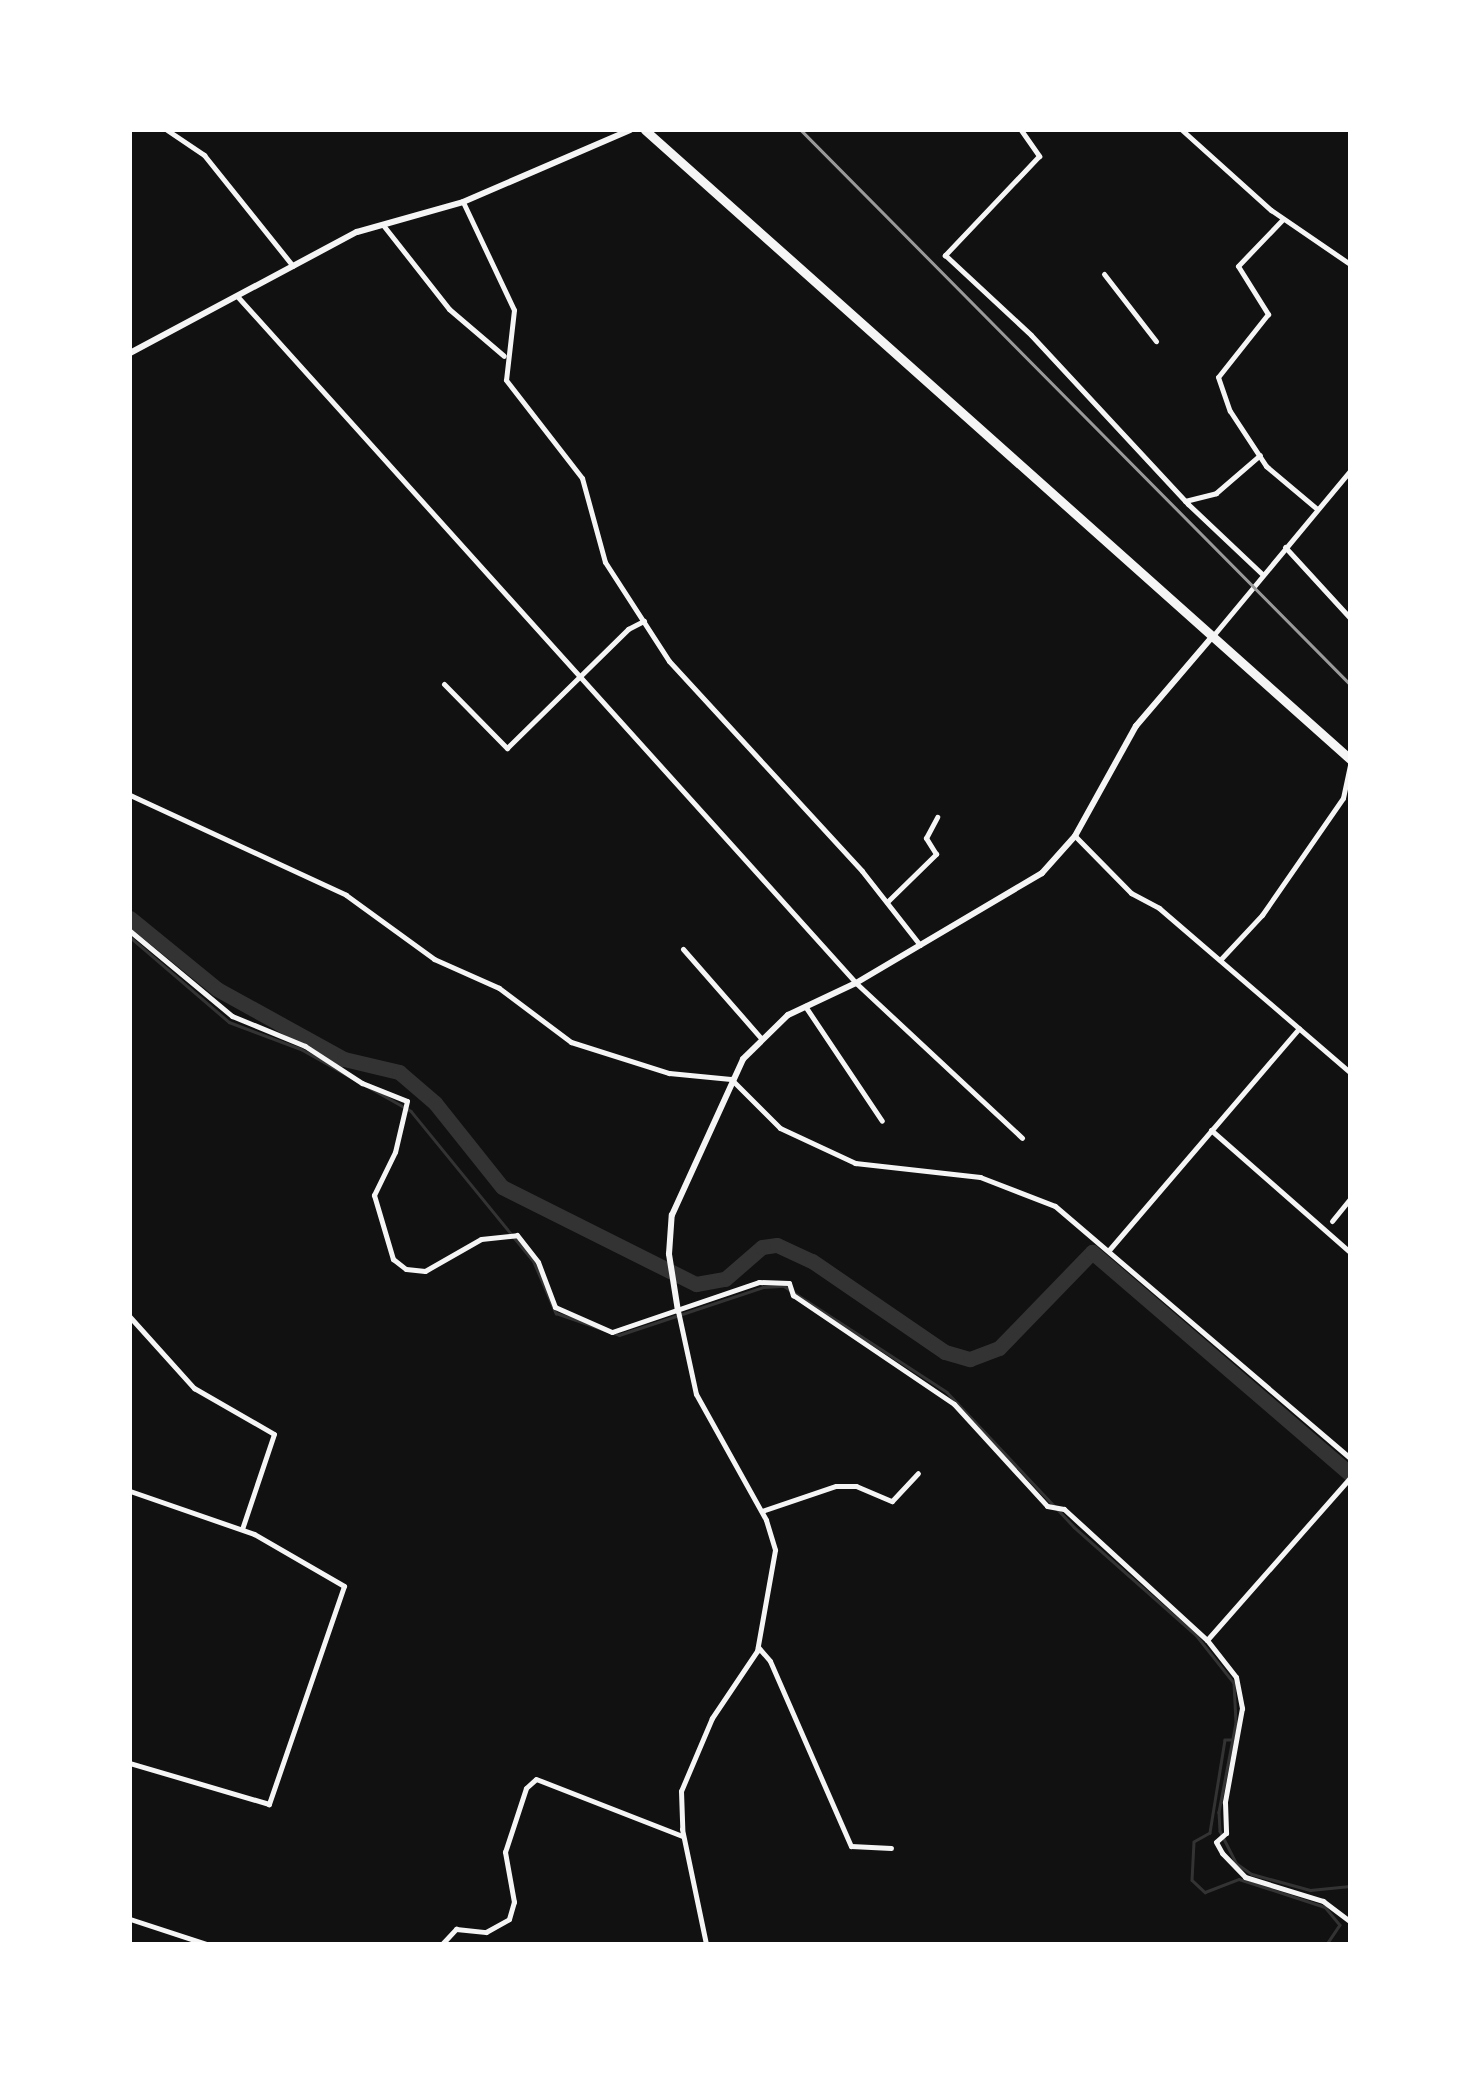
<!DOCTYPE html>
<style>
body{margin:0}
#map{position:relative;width:1480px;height:2074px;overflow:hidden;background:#111;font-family:Arial,sans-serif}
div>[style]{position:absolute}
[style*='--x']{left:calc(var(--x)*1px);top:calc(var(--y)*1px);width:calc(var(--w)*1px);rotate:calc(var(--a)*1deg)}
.stream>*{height:2.5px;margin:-1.25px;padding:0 1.25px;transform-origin:1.25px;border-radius:1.25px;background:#333}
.river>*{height:15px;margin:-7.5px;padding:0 7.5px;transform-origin:7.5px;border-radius:7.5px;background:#333}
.minor>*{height:5px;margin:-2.5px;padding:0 2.5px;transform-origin:2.5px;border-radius:2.5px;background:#f5f5f5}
.tertiary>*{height:6px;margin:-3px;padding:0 3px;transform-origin:3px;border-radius:3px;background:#f5f5f5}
.trunk>*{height:9px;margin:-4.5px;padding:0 4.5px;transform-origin:4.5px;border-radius:4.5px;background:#f5f5f5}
.rail>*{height:2.5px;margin:-1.25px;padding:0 1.25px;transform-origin:1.25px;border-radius:1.25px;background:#9a9a9a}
span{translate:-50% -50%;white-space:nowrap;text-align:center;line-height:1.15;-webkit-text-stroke:8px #fff;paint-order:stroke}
.frame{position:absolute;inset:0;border:132px solid #fff;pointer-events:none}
</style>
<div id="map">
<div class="stream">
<div style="--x:130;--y:937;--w:130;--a:40.6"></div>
<div style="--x:229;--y:1022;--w:77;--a:20.6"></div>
<div style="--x:301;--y:1049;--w:126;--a:29.4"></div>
<div style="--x:411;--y:1111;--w:195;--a:50.8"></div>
<div style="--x:534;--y:1262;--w:56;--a:66.7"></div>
<div style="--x:556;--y:1313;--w:67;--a:19.2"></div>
<div style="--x:619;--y:1335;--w:152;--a:-18.4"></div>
<div style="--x:763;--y:1287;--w:21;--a:-3"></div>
<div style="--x:784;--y:1286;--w:194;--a:33"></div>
<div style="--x:947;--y:1392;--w:185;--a:46.7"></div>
<div style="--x:1074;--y:1527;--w:163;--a:41.5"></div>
<div style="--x:1196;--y:1635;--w:61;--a:51.6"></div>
<div style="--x:1234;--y:1683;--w:40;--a:87.1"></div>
<div style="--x:1236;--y:1723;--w:91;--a:100.8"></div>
<div style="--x:1219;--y:1812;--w:19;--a:87"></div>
<div style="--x:1220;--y:1831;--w:36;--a:63"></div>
<div style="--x:1236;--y:1863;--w:19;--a:35"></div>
<div style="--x:1252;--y:1874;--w:60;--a:15.4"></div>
<div style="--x:1310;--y:1890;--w:40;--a:-5.7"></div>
<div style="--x:1232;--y:1740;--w:7;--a:180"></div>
<div style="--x:1225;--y:1740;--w:94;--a:99.2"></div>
<div style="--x:1210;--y:1833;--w:18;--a:151"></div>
<div style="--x:1194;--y:1842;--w:38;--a:93"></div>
<div style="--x:1192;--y:1880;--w:18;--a:43"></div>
<div style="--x:1205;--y:1892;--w:36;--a:-21"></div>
<div style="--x:1239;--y:1879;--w:90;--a:18"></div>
<div style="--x:1325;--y:1907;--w:23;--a:50"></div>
<div style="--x:1340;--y:1925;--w:23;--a:124"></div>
</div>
<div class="river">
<div style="--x:130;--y:918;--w:112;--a:39.2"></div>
<div style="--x:217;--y:989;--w:145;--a:28.9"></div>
<div style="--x:344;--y:1059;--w:57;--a:13.3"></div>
<div style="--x:399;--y:1072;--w:48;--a:40.7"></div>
<div style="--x:435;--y:1103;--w:107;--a:51.4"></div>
<div style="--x:502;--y:1187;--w:217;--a:26.6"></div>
<div style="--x:696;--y:1284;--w:29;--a:-10"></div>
<div style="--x:725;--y:1279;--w:49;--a:-40.9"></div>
<div style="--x:762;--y:1247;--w:15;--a:-8"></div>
<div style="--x:777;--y:1245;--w:38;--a:25"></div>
<div style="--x:812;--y:1261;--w:161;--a:34.4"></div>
<div style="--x:945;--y:1352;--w:26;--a:16"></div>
<div style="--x:970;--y:1359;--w:31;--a:-21"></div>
<div style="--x:999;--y:1348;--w:134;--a:-45.9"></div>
<div style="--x:1092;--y:1252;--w:340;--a:40.7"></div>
</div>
<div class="minor">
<div style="--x:167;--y:130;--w:45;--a:34"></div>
<div style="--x:204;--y:155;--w:142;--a:51.3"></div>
<div style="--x:1021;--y:130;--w:32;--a:55"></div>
<div style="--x:1039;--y:156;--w:137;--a:133.5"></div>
<div style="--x:945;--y:255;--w:117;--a:42.9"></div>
<div style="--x:1031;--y:335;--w:231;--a:47.1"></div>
<div style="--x:1188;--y:504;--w:103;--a:43.4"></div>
<div style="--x:1182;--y:130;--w:120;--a:42"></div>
<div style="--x:1271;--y:210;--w:96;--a:34.4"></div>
<div style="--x:463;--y:202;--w:119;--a:64.7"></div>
<div style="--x:514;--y:310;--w:70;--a:96.5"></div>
<div style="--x:506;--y:380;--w:124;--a:52.2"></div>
<div style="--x:582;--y:478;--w:87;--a:74.7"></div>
<div style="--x:605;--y:562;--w:118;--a:57.1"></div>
<div style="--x:669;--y:661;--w:285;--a:47.4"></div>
<div style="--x:862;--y:871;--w:94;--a:51.9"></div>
<div style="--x:1283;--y:219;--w:65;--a:133.8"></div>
<div style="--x:1238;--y:266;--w:57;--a:58"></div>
<div style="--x:1268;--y:314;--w:80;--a:128.4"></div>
<div style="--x:1218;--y:377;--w:36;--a:71"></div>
<div style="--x:1230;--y:411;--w:66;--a:56.8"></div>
<div style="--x:1266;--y:466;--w:67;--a:40.1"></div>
<div style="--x:383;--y:225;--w:107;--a:51.8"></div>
<div style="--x:449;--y:309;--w:72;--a:40.5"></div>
<div style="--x:1104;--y:274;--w:85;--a:52.2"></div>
<div style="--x:237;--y:296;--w:925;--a:47.98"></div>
<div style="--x:856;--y:983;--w:227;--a:43"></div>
<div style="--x:1185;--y:501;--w:32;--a:-14"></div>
<div style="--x:1216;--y:493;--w:58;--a:-40.8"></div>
<div style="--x:1285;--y:547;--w:96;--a:47.5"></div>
<div style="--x:1212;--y:637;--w:216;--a:-50.3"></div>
<div style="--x:444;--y:684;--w:90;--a:45.5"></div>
<div style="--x:507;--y:748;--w:170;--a:-44.5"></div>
<div style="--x:628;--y:629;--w:18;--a:-27"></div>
<div style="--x:130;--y:795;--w:238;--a:24.8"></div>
<div style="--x:346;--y:895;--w:109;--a:36"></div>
<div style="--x:434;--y:959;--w:71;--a:24"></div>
<div style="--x:499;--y:988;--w:90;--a:36.9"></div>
<div style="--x:571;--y:1042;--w:103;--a:17.6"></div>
<div style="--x:669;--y:1073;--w:62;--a:5.5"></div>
<div style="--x:731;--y:1079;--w:69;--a:45"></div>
<div style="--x:780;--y:1128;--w:83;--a:25"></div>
<div style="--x:855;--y:1163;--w:126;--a:6.4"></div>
<div style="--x:980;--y:1177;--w:80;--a:21.1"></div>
<div style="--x:1055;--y:1206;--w:388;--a:40.5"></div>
<div style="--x:1075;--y:836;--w:80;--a:45.5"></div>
<div style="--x:1131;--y:893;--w:32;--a:28"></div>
<div style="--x:1159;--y:908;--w:252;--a:40.7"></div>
<div style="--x:887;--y:902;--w:69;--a:-44.4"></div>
<div style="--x:936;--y:854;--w:19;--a:-122"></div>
<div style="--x:926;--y:838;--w:24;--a:-62"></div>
<div style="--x:130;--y:931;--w:133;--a:39.8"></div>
<div style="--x:232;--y:1016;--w:79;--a:22.3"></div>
<div style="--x:305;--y:1046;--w:68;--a:33"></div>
<div style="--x:362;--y:1083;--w:48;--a:21.8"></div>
<div style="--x:407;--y:1101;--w:52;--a:103.2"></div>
<div style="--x:395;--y:1152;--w:48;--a:116"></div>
<div style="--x:374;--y:1195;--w:67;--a:73.5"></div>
<div style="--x:393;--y:1259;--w:16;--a:38"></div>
<div style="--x:406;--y:1269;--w:19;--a:6"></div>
<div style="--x:425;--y:1271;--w:64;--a:-29.7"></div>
<div style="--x:481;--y:1239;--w:36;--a:-6"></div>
<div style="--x:517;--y:1235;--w:34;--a:52"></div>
<div style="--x:538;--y:1262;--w:48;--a:69.3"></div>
<div style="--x:555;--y:1307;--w:62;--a:23.7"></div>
<div style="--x:612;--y:1332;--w:155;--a:-18.8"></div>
<div style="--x:759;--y:1282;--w:30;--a:2"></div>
<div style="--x:789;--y:1283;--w:13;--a:72"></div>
<div style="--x:793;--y:1295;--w:194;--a:34.1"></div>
<div style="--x:954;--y:1404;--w:138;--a:47.6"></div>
<div style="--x:1047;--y:1506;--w:17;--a:10"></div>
<div style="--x:1064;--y:1509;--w:194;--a:42.5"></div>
<div style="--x:1207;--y:1640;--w:47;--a:51.9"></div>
<div style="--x:1236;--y:1677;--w:32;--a:79"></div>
<div style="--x:1242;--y:1708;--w:96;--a:100.3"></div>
<div style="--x:1225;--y:1802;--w:31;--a:88"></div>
<div style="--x:1226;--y:1833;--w:13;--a:138"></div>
<div style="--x:1216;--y:1842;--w:13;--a:61"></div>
<div style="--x:1222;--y:1853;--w:33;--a:46"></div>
<div style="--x:1245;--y:1877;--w:82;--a:17.1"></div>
<div style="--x:1323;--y:1901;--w:34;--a:37"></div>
<div style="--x:683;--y:949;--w:118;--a:48.8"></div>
<div style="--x:1220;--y:960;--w:62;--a:-47"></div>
<div style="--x:1262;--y:915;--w:142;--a:-55.3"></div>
<div style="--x:1343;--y:798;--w:34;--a:-78"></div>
<div style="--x:805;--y:1006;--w:138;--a:56.2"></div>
<div style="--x:1211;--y:1130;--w:185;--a:41.3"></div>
<div style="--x:1332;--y:1221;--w:28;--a:-51"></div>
<div style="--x:1109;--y:1250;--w:292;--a:-49.4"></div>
<div style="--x:678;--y:1311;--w:85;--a:77.8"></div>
<div style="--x:696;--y:1394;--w:144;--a:60.9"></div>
<div style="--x:766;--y:1520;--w:31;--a:73"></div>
<div style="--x:775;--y:1550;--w:103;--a:100.1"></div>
<div style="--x:757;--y:1651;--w:81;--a:123.9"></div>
<div style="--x:712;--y:1718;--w:79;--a:113"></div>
<div style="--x:681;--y:1791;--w:38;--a:88"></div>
<div style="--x:682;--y:1829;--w:117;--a:78.2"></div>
<div style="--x:130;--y:1317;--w:96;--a:48"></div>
<div style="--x:194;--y:1388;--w:92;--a:29.9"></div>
<div style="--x:274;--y:1434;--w:100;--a:108.6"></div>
<div style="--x:130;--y:1491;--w:131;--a:19.1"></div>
<div style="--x:254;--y:1534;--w:104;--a:30"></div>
<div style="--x:344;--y:1586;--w:231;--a:109"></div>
<div style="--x:269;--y:1804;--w:145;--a:-163.6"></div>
<div style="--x:762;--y:1511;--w:78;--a:-18.7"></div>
<div style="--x:836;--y:1486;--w:20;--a:0"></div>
<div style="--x:856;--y:1486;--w:39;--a:23"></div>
<div style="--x:892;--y:1501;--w:38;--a:-47"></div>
<div style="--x:1207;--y:1640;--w:216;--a:-48.6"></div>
<div style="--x:758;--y:1647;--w:18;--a:49"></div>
<div style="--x:770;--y:1661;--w:202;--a:66.4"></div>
<div style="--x:851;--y:1846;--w:40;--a:2.9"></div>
<div style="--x:130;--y:1919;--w:80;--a:18.2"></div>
<div style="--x:442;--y:1944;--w:21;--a:-47"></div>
<div style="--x:456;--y:1929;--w:30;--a:6"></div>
<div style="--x:486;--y:1932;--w:26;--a:-29"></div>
<div style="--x:509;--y:1919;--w:18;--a:-74"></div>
<div style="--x:514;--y:1902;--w:51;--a:-100.2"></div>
<div style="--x:505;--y:1852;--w:67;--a:-71.8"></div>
<div style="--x:526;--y:1788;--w:13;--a:-42"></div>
<div style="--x:536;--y:1779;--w:157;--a:21.3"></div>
</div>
<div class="tertiary">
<div style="--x:130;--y:353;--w:257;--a:-28.1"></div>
<div style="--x:357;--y:232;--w:110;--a:-15.8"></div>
<div style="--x:463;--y:202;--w:182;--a:-23.3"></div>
<div style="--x:678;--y:1311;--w:58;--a:-99"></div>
<div style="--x:669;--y:1254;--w:39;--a:-86"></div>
<div style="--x:672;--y:1215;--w:171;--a:-65.5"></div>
<div style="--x:743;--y:1059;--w:63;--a:-44.4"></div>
<div style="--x:788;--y:1015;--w:75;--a:-25.2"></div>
<div style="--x:856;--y:983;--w:216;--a:-30.6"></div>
<div style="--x:1042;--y:873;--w:50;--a:-48.3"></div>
<div style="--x:1075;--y:836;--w:126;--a:-61"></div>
<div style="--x:1136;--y:726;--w:117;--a:-49.5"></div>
</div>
<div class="trunk">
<div style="--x:645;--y:130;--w:945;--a:41.74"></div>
</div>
<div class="rail">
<div style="--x:801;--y:130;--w:780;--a:45.26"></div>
</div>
<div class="frame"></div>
</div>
